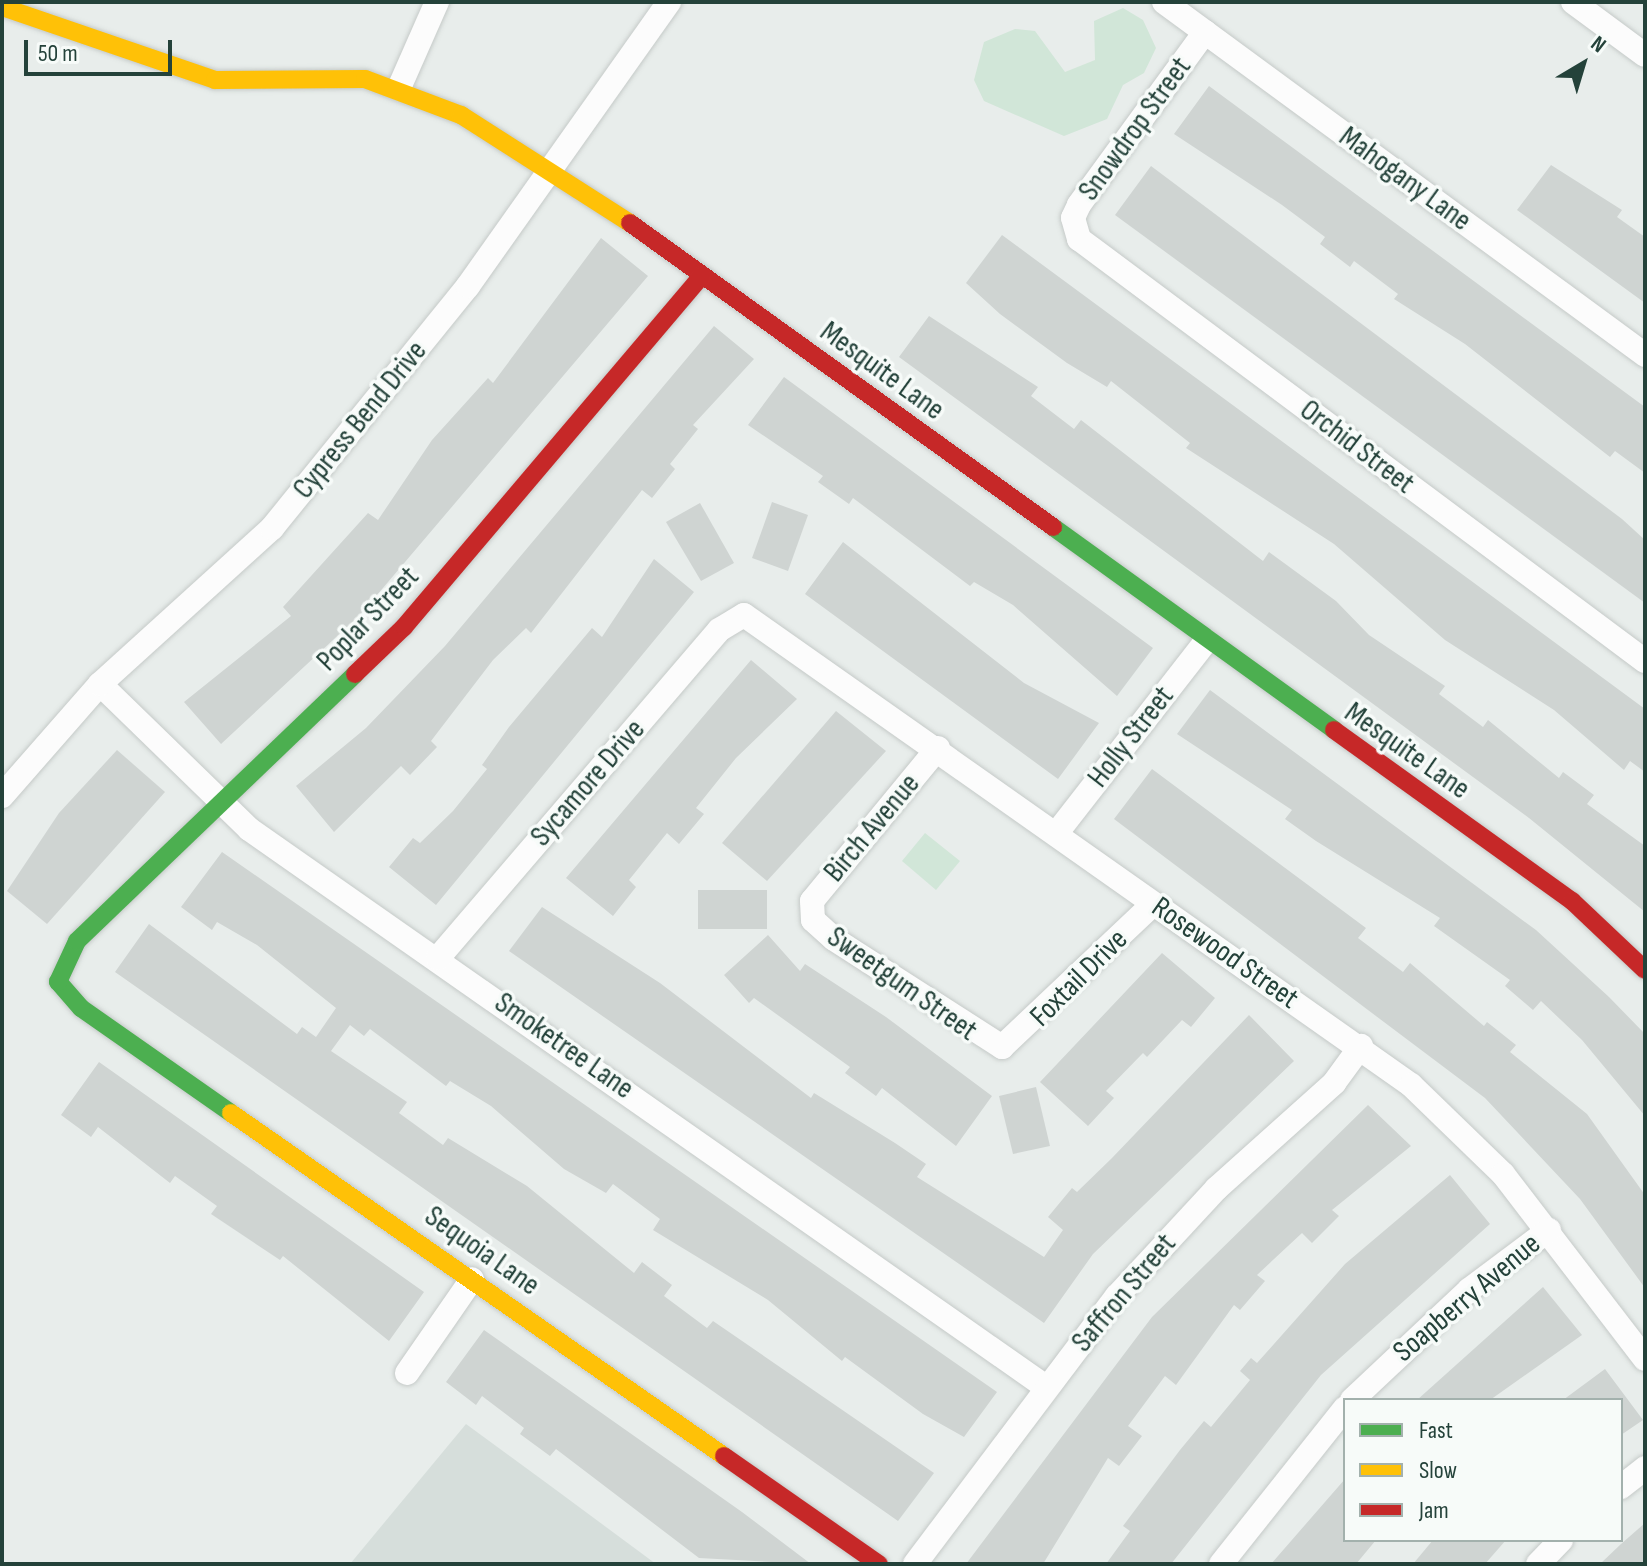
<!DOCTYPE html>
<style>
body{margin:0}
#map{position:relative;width:1647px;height:1566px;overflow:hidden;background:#e8edeb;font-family:"Sofia Sans Condensed",sans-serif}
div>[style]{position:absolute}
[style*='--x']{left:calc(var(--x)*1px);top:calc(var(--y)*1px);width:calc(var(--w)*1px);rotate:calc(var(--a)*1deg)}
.built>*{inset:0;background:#d6dedb}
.green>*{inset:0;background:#d1e6d8}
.building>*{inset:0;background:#cfd4d2}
.roads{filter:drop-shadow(0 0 2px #c5cac8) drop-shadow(0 0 2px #c5cac8)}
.street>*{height:24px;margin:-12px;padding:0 12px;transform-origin:12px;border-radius:12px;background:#fcfcfc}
.fast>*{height:18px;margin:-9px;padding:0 9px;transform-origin:9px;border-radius:9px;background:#4caf50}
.slow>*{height:18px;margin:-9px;padding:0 9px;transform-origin:9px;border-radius:9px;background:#ffc107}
.jam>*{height:18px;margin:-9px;padding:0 9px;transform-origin:9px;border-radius:9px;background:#c62828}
span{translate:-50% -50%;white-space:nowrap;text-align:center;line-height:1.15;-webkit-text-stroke:7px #f7fbf9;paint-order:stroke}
.street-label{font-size:30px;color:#24423a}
.frame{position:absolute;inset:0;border:4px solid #24423a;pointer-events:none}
.legend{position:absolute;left:1343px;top:1398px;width:280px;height:144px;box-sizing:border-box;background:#f7fbf9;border:2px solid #a3b1ad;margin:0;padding:10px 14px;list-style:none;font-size:24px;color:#24423a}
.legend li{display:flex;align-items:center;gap:16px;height:40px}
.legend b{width:40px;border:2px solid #a3b1ad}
.north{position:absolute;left:1543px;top:24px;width:80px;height:80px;-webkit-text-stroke:6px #f7fbf9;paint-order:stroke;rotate:38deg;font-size:22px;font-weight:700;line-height:32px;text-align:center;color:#24423a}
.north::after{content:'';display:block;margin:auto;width:28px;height:36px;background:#24423a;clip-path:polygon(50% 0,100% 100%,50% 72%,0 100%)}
.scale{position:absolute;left:24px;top:40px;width:148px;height:36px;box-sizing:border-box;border:4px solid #24423a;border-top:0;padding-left:10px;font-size:24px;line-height:28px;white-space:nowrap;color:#24423a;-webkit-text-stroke:6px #f7fbf9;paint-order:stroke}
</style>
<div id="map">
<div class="built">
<div style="clip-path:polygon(466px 1424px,552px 1487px,656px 1564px,350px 1564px)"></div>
</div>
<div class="green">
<div style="clip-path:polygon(1123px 8px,1143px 20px,1156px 48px,1144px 73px,1123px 85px,1107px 119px,1064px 136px,984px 101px,974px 80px,984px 42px,1015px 29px,1035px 31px,1065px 72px,1095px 60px,1094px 21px)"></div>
<div style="clip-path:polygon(925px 833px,960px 861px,936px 890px,902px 861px)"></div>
</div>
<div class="building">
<div style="clip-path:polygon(1209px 86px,1645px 407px,1645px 473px,1615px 451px,1610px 457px,1465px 344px,1394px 299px,1398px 294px,1354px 261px,1350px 267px,1320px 244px,1325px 237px,1282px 205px,1174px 134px)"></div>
<div style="clip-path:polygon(1551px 165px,1622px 210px,1617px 217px,1645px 237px,1645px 303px,1517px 210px)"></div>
<div style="clip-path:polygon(1151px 166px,1622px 519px,1645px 540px,1645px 603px,1115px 215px)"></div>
<div style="clip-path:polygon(1002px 235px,1645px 709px,1645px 772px,1630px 761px,1624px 770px,1554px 710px,1445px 640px,1334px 544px,1186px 448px,1190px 443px,1111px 381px,1107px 387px,1067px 363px,1000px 314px,966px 283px)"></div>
<div style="clip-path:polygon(601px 238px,648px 276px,360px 615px,221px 744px,184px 702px,291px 616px,283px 607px,368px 513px,378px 520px,432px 440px,488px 378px,493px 383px)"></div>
<div style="clip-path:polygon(929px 316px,1038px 387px,1031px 396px,1074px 429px,1081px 420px,1263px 561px,1269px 552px,1336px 601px,1369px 635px,1445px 686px,1439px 694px,1483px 727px,1488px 720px,1559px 778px,1563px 772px,1594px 795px,1587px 804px,1645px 846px,1645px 912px,1529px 818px,899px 357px)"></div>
<div style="clip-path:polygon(714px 326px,754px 359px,693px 425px,698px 429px,670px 464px,675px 469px,652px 498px,642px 490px,531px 633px,526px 628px,493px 660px,431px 741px,437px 747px,410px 775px,401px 766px,334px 832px,296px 786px,366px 728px,445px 646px)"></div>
<div style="clip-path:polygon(784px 377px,1153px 648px,1117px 696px,1013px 605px,974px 582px,970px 586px,853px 498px,849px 504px,818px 482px,823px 476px,748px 425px)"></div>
<div style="clip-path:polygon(772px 502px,808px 515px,788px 571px,752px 558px)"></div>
<div style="clip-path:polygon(700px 503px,734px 563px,701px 581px,666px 522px)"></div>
<div style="clip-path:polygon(843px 542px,1024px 683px,1099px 723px,1058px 779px,805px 594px)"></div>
<div style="clip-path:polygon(654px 559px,694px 592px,436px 905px,389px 867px,413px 838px,420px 843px,453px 811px,487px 769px,482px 765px,509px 727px,592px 628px,602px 637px)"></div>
<div style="clip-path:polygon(751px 660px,797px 699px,736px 758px,696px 808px,704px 814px,679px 844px,667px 833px,629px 880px,636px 887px,613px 916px,566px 878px)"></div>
<div style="clip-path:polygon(1210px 690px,1536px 930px,1609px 997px,1645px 1034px,1645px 1116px,1582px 1040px,1541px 1001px,1533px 1010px,1505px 986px,1510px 980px,1434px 926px,1440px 918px,1316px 841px,1285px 819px,1292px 810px,1177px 734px)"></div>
<div style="clip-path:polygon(836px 711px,886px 751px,767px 881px,722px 843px)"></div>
<div style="clip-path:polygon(117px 750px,165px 792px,47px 924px,7px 891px,59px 813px)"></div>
<div style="clip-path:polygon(1152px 769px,1366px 928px,1358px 938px,1403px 972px,1410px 963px,1484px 1026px,1487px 1022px,1516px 1045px,1510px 1052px,1587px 1114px,1645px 1195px,1645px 1288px,1580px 1199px,1485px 1098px,1114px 819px)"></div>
<div style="clip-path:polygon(222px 852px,997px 1392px,964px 1437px,923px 1414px,845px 1357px,842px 1361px,768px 1300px,653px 1230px,660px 1219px,613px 1184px,606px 1193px,564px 1169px,491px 1106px,450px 1081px,446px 1086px,370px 1029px,364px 1036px,350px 1025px,331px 1051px,407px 1102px,399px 1113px,443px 1145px,448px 1138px,527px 1186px,634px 1273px,642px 1262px,672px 1285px,664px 1296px,707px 1328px,713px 1321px,934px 1473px,898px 1521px,115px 972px,149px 924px,297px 1034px,302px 1027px,316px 1037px,336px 1008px,257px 945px,217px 922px,212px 930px,181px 907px)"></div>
<div style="clip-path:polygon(698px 890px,767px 890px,767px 929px,698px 929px)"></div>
<div style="clip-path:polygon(542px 907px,660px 983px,811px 1098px,814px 1093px,895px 1143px,926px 1164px,917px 1177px,1044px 1257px,1063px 1230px,1048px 1217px,1072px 1188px,1077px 1192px,1112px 1158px,1249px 1015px,1294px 1061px,1093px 1254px,1044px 1323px,509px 951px)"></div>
<div style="clip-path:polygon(768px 935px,800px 971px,805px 964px,886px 1017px,992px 1096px,956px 1146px,882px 1088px,876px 1096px,845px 1073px,850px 1067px,754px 998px,749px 1003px,724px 975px)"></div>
<div style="clip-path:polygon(1162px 953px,1215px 998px,1191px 1027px,1182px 1020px,1147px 1057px,1143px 1053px,1106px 1091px,1114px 1098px,1088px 1126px,1040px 1082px)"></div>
<div style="clip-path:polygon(99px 1062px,424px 1292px,389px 1341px,283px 1256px,280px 1260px,211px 1214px,217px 1206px,175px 1176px,170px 1183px,98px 1127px,91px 1137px,61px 1115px)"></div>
<div style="clip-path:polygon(1036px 1087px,1050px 1146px,1013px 1154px,999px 1096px)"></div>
<div style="clip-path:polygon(1368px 1105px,1411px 1146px,1332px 1210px,1339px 1216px,1312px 1243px,1302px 1233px,1257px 1275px,1265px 1281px,1240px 1310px,1234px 1305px,1176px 1385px,1165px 1376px,1128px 1426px,1142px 1436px,1119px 1466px,1108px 1458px,1043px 1564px,966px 1564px,1152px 1317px)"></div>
<div style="clip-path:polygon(1450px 1175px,1490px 1224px,1321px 1375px,1171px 1564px,1106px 1564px,1130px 1531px,1123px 1526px,1180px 1450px,1204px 1421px,1211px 1427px,1250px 1380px,1240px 1371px,1251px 1358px,1257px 1363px,1345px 1264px)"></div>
<div style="clip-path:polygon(1543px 1287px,1582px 1335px,1490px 1400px,1417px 1400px)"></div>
<div style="clip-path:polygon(484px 1330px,742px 1512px,811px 1564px,699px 1558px,556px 1449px,550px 1456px,520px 1434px,524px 1428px,482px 1396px,476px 1405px,446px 1382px)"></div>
<div style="clip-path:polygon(1605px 1369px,1643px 1420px,1621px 1435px,1621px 1400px,1563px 1400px)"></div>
<div style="clip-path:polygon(1345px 1479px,1345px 1540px,1376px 1540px,1356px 1564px,1271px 1564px)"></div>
<div style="clip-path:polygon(1645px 1523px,1645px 1564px,1600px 1564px,1621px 1544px)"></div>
<div style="clip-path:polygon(1433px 1540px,1506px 1540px,1485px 1564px,1413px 1564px)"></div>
</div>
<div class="roads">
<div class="street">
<div style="--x:1164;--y:2;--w:597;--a:36.27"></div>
<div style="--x:1573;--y:2;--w:89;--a:36.4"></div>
<div style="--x:1205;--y:32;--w:214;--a:126.1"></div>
<div style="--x:1079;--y:205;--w:14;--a:115"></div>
<div style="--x:1073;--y:218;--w:22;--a:74"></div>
<div style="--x:1079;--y:239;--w:706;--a:36.71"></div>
<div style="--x:399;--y:88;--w:94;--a:-66.2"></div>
<div style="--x:100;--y:684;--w:208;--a:44.2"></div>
<div style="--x:249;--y:829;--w:973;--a:35"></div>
<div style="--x:938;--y:748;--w:198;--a:129.5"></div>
<div style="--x:812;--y:901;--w:19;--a:87"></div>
<div style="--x:813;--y:920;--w:28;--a:42"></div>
<div style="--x:834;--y:939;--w:200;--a:32.7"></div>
<div style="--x:1002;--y:1047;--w:208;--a:-43.4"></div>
<div style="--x:2;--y:796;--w:149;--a:-48.8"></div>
<div style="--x:100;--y:684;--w:232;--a:-42.2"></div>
<div style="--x:272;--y:528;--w:311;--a:-51"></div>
<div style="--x:468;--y:286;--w:348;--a:-54.7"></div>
<div style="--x:1056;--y:834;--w:244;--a:-52.1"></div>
<div style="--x:438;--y:958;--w:432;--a:-49.4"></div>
<div style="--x:719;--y:630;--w:29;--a:-31"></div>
<div style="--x:744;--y:615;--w:816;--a:35.17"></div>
<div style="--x:1411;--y:1085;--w:128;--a:44.1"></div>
<div style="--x:1503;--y:1174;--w:233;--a:52.5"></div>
<div style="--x:407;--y:1373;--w:114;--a:-55.3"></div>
<div style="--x:1352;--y:1400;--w:161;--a:-43.2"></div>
<div style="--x:1469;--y:1290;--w:100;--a:-36.9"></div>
<div style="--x:1621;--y:1487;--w:31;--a:-38"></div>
<div style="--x:915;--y:1564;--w:336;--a:-53"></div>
<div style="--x:1117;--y:1296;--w:146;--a:-47.2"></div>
<div style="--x:1216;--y:1189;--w:159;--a:-41.9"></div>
<div style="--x:1334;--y:1083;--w:46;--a:-53.9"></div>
<div style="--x:1221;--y:1564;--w:199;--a:-51.5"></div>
<div style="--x:1538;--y:1564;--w:33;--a:-46"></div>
</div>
<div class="fast">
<div style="--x:1053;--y:527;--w:347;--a:35.8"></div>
<div style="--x:231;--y:1113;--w:183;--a:-145"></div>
<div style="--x:81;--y:1008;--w:35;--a:-131"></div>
<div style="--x:58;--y:982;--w:45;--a:-65.1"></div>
<div style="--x:77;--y:941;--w:385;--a:-43.8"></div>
</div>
<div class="slow">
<div style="--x:2;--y:7;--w:225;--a:18.9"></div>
<div style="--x:215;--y:80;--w:150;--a:-0.4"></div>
<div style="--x:365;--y:79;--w:103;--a:20.6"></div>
<div style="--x:461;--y:115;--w:201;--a:32.6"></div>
<div style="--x:231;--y:1113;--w:601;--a:34.83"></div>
</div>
<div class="jam">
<div style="--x:630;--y:223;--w:521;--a:35.7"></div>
<div style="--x:355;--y:674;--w:68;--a:-43.8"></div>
<div style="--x:404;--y:627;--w:461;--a:-49.7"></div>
<div style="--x:1334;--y:730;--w:293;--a:35.7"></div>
<div style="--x:1572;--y:901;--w:100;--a:43.4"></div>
<div style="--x:724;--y:1456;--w:189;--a:34.9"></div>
</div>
</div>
<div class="street-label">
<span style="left:1135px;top:129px;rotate:-54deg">Snowdrop Street</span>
<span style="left:1405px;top:179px;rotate:36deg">Mahogany Lane</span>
<span style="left:882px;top:371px;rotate:36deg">Mesquite Lane</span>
<span style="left:360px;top:420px;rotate:-51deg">Cypress Bend Drive</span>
<span style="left:1357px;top:447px;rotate:37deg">Orchid Street</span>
<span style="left:368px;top:619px;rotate:-46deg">Poplar Street</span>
<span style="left:1131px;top:737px;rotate:-52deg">Holly Street</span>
<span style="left:1407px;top:751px;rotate:35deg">Mesquite Lane</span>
<span style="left:588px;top:783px;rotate:-49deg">Sycamore Drive</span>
<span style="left:872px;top:828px;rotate:-50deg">Birch Avenue</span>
<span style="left:1225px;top:953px;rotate:35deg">Rosewood Street</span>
<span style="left:1079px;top:978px;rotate:-45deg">Foxtail Drive</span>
<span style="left:902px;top:984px;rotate:35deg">Sweetgum Street</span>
<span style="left:564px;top:1046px;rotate:35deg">Smoketree Lane</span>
<span style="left:482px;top:1251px;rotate:35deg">Sequoia Lane</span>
<span style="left:1124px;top:1293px;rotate:-50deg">Saffron Street</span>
<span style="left:1467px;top:1298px;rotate:-40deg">Soapberry Avenue</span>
</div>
<div class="frame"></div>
<ul class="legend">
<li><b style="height:10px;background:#4caf50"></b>Fast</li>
<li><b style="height:10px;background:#ffc107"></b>Slow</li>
<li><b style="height:10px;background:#c62828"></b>Jam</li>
</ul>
<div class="north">N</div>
<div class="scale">50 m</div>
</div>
